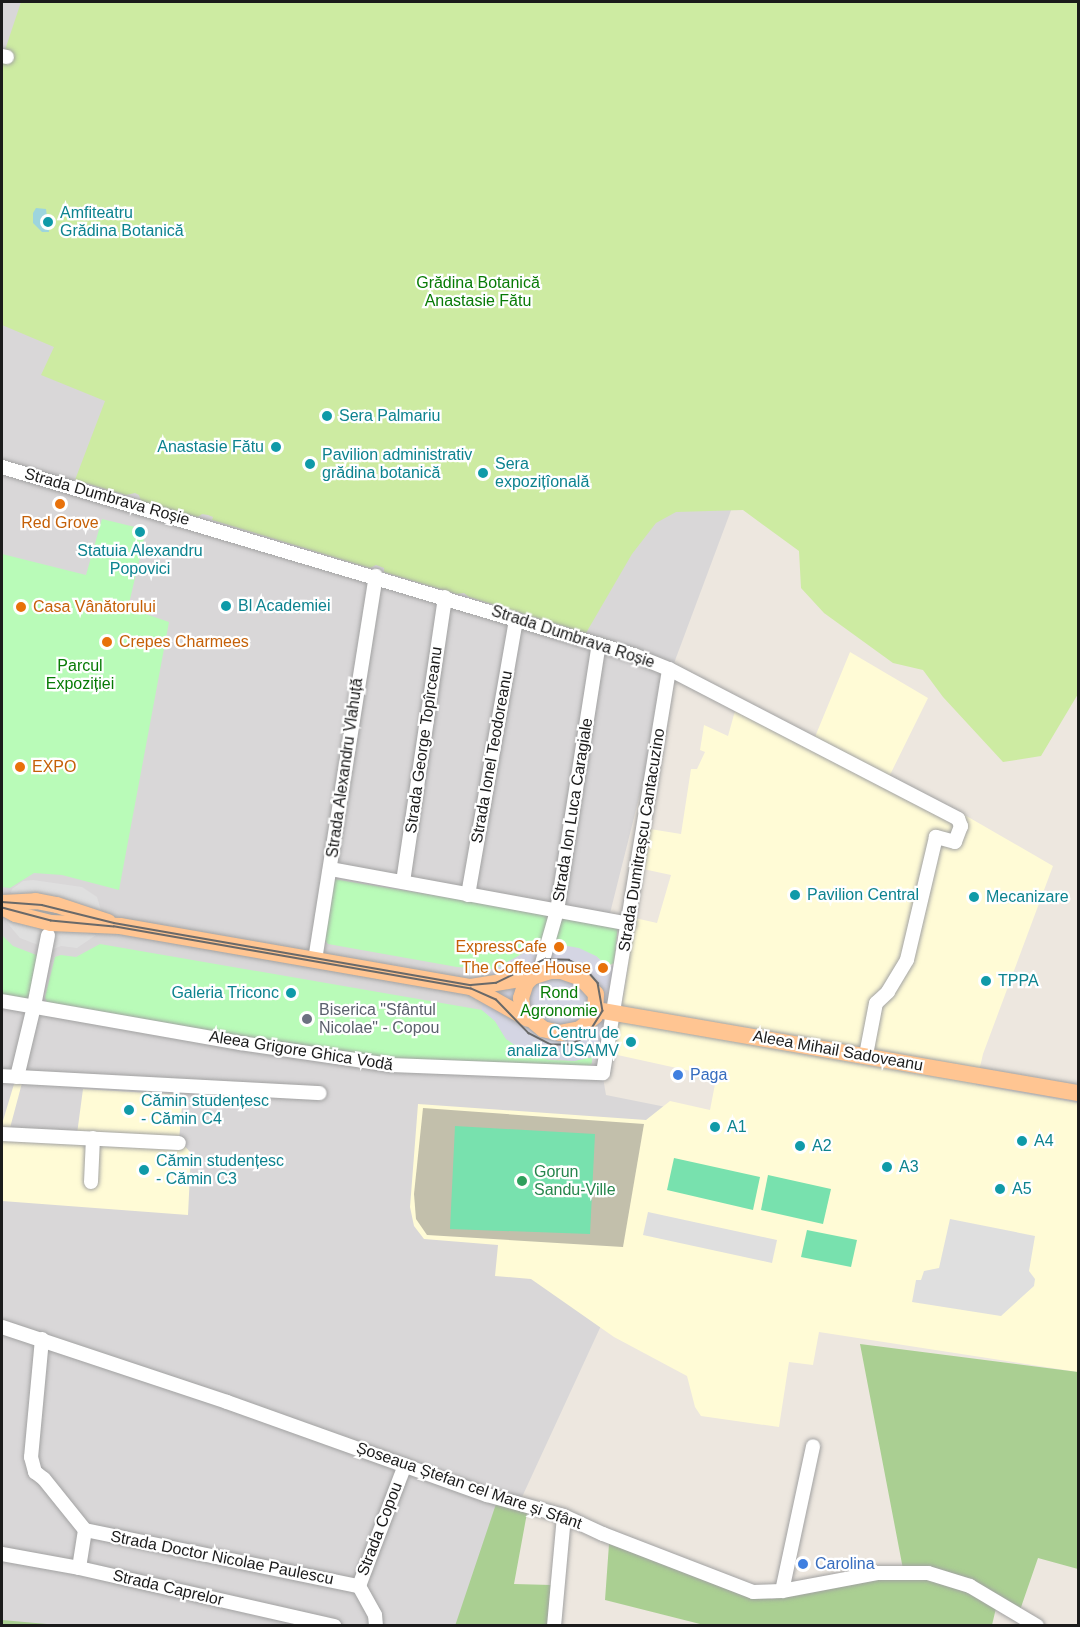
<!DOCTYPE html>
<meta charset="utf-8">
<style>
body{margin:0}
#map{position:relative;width:1080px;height:1627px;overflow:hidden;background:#ede7df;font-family:Helvetica,sans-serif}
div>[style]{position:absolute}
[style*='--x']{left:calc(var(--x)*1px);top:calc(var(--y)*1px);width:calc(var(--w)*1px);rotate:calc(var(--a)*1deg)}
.residential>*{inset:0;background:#d9d7d8}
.education>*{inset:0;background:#fffbd6}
.construction>*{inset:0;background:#c2bfab}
.grass>*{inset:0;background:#cdeba2}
.forest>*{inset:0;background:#aacf92}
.park>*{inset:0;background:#b9fbb8}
.pitch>*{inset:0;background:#78e1ae}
.parking>*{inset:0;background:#dfdfdf}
.plaza>*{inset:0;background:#d4d5e3}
.water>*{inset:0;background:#9dd5dd}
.roads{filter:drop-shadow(0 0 2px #a2a2a2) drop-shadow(0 0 2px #a2a2a2)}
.minor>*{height:14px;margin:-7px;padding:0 7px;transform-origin:7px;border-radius:7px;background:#fff}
.major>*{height:16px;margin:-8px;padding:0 8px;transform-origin:8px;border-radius:8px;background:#ffc592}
.tram>*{height:1.5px;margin:-0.75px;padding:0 0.75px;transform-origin:0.75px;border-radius:0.75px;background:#696969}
.dots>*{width:16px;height:16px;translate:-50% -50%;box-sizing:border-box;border:3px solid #fff;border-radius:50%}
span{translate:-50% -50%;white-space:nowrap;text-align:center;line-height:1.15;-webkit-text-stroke:4.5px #fff;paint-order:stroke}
.culture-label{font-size:16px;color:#0d838f}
.left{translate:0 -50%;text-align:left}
.right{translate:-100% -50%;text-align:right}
.park-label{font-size:16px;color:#087b06}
.street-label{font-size:16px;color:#1b1b1b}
.food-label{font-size:16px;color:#c56008}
.worship-label{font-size:16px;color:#5b616d}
.shop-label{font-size:16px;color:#366cbe}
.leisure-label{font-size:16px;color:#27864d}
.frame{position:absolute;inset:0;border:3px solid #1b1b1b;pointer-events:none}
</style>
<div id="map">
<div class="residential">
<div style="clip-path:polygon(2px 2px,810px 2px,824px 261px,670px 674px,589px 997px,606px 1095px,666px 1107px,635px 1252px,463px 1625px,2px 1626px)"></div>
</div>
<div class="education">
<div style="clip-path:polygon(850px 652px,928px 698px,884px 787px,954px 823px,963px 814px,1053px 866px,983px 1054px,976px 1085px,1078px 1103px,1078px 1372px,819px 1332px,813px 1365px,789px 1362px,779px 1427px,701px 1416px,695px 1407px,687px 1376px,614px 1337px,531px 1279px,495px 1276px,498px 1245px,424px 1239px,414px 1226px,410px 1207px,418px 1104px,646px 1120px,670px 1101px,710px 1110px,715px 1084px,704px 1074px,613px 1054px,635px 918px,657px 923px,671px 875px,643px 869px,650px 829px,681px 834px,691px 769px,697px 769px,705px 752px,700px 750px,704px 725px,728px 736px,735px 711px,810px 749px)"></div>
<div style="clip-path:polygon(22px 1083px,10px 1128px,77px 1134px,83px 1089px,183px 1095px,179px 1140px,191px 1153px,188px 1215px,2px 1201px,2px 1124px,14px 1084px)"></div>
</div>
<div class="construction">
<div style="clip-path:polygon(423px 1108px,644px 1124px,623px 1247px,427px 1235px,416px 1219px,414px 1194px)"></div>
</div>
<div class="grass">
<div style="clip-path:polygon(21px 2px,1078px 2px,1078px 694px,1041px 756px,1003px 762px,943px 697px,923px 670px,893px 663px,824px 613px,801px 588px,799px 551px,743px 510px,676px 512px,656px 523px,632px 554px,586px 633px,469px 597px,464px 593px,457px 594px,384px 572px,384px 568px,376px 565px,370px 568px,212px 520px,213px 517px,208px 515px,202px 514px,198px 517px,141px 501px,139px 495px,135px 493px,126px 495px,75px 480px,105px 401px,41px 375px,54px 347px,2px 325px,2px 59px)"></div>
</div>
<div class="forest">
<div style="clip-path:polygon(860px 1344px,1078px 1372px,1078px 1569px,1038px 1558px,1019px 1613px,971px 1584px,903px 1569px)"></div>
<div style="clip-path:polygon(497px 1501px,527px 1513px,514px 1584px,551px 1585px,549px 1625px,455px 1626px)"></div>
<div style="clip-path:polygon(609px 1544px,772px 1599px,878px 1575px,927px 1575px,997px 1604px,992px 1625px,708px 1626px,605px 1600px)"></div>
<div style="clip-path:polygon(2px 1620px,58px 1625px,2px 1625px)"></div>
</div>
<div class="park">
<div style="clip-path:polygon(102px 519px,139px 528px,145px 535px,128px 608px,169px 622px,119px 890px,62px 875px,34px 873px,10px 888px,2px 887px,2px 554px,86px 575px)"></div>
<div style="clip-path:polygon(333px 879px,618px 925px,614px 963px,607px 966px,596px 956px,524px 952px,508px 963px,494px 969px,457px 967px,328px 944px,325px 940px)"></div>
<div style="clip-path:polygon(2px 935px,13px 946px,39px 956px,29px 1000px,2px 995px)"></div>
<div style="clip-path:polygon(100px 944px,482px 1010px,495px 1021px,506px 1039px,548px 1060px,574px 1061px,592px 1057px,592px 1063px,586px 1069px,386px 1062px,47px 1004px,45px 997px,55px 957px,61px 955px,76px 957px)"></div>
</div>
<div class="pitch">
<div style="clip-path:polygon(455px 1126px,595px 1134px,590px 1234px,450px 1229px)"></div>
<div style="clip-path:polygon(674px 1158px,760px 1177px,753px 1210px,667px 1190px)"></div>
<div style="clip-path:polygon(768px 1175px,831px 1189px,823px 1224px,761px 1210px)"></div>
<div style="clip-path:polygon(807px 1230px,857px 1240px,851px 1267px,801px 1257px)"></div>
</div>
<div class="parking">
<div style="clip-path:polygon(33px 880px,82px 887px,97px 897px,102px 914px,11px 893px,12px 889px,23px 881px)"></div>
<div style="clip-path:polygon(3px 918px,12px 919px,96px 935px,77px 948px,61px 946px,51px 950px,20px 938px)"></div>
<div style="clip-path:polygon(648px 1212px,777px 1240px,772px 1263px,643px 1235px)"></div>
<div style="clip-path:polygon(950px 1219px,1035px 1236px,1029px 1271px,1035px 1279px,1034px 1286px,1001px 1316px,912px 1302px,916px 1280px,921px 1280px,924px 1271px,939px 1268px)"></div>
</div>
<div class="plaza">
<div style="clip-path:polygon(545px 942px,579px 948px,596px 956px,607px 966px,628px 965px,620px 1013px,609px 1054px,596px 1059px,592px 1057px,574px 1061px,530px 1056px,506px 1039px,495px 1021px,482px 1010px,483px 984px,494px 969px)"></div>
</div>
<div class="water">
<div style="clip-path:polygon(36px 208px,46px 209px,49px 232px,42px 232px,33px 223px,33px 213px)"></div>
</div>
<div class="roads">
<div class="minor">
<div style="--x:2;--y:56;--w:5;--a:11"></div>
<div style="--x:2;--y:467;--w:659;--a:16.57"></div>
<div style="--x:634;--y:655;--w:38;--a:22"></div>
<div style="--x:669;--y:669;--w:326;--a:27.4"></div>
<div style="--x:958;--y:819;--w:8;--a:67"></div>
<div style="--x:961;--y:826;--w:17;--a:111"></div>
<div style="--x:955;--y:842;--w:20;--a:-165"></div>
<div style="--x:936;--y:837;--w:126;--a:103.3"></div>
<div style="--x:907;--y:960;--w:37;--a:121"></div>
<div style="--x:888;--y:992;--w:16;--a:137"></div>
<div style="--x:876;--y:1003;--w:53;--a:100.9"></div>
<div style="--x:330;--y:869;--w:304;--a:10.4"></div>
<div style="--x:403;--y:882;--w:288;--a:-81.6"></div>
<div style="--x:468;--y:895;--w:280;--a:-80.1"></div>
<div style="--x:315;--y:960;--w:389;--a:-81"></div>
<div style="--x:539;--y:974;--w:66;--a:-74.1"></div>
<div style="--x:557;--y:911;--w:270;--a:-81.1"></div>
<div style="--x:2;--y:1001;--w:242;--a:10"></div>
<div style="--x:240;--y:1043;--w:153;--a:8.3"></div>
<div style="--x:391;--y:1065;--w:212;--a:2.2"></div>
<div style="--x:603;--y:1073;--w:409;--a:-80.7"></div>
<div style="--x:2;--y:1076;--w:318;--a:3.1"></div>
<div style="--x:17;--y:1077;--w:73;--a:-76.5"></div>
<div style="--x:34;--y:1006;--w:72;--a:-78.8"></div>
<div style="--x:2;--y:1134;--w:177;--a:2.9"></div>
<div style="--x:91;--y:1182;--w:44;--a:-87.4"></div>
<div style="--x:2;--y:1327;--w:237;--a:18.4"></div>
<div style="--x:227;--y:1402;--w:276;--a:19.7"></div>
<div style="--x:487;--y:1495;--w:80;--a:15.3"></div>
<div style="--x:564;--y:1516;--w:43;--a:24.8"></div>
<div style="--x:603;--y:1534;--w:161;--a:21.1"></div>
<div style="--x:753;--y:1592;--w:29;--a:-2"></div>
<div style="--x:782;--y:1591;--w:98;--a:-10.6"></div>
<div style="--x:878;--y:1573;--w:50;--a:0"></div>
<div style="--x:928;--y:1573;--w:44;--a:17.2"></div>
<div style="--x:970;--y:1586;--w:78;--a:30.8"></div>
<div style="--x:42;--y:1339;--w:119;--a:95.3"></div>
<div style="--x:31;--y:1457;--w:16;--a:75"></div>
<div style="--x:35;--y:1472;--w:11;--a:38"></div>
<div style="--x:44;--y:1479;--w:65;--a:51.2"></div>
<div style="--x:85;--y:1530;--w:280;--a:11.6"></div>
<div style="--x:2;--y:1554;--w:78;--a:10.3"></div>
<div style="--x:79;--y:1568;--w:262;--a:12.8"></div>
<div style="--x:79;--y:1568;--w:38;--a:-81"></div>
<div style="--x:782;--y:1591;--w:148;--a:-77.9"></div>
<div style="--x:376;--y:1626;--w:11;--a:-95"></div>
<div style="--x:375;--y:1615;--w:33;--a:-119"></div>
<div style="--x:359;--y:1586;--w:129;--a:-69.2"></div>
<div style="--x:554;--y:1626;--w:110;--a:-84.8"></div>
</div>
<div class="major">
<div style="--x:2;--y:903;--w:34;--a:-3"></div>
<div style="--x:36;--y:901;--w:21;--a:11"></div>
<div style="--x:57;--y:905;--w:54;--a:18.4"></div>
<div style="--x:2;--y:907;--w:15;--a:28"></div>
<div style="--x:15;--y:914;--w:37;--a:14"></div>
<div style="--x:51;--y:923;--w:69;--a:2.5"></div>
<div style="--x:120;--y:926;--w:356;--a:9.9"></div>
<div style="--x:471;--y:987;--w:62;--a:-9.3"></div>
<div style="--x:550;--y:971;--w:11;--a:0"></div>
<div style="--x:561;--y:971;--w:21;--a:19"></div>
<div style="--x:581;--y:978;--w:22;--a:47"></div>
<div style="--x:596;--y:994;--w:22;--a:93"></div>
<div style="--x:595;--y:1016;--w:20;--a:139"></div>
<div style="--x:580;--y:1029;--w:20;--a:169"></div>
<div style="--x:560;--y:1033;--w:17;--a:-167"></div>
<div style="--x:543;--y:1029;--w:26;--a:-140"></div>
<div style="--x:523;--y:1012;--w:14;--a:-98"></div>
<div style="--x:521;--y:998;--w:16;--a:-72"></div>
<div style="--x:526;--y:983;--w:8;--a:-45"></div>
<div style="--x:532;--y:977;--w:19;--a:-18"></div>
<div style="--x:471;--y:987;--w:65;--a:29.3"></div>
<div style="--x:597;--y:1010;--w:488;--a:9.8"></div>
</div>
</div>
<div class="tram">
<div style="--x:2;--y:902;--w:40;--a:4.3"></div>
<div style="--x:42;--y:905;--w:74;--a:14"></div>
<div style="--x:114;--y:923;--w:362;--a:9.9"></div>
<div style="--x:471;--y:985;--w:25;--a:-5"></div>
<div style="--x:496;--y:983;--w:55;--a:-26.1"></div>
<div style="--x:545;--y:959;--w:24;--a:2"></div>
<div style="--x:569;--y:960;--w:18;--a:27"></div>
<div style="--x:585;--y:968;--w:20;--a:49"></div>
<div style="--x:598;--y:983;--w:28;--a:80"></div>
<div style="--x:603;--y:1011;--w:31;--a:122"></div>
<div style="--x:587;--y:1037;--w:19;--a:155"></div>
<div style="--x:570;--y:1045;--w:19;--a:180"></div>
<div style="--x:551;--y:1045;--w:25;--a:-153"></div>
<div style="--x:529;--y:1034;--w:47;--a:-134.1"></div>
<div style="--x:496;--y:1000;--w:27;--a:-156"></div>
<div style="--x:471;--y:989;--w:362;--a:-170.1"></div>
<div style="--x:114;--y:927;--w:63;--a:-174.6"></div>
<div style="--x:51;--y:921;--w:51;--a:-165.1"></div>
</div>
<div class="dots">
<div style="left:48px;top:222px;background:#0f9aa8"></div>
<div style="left:327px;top:416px;background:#0f9aa8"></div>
<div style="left:276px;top:447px;background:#0f9aa8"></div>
<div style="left:310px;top:464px;background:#0f9aa8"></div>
<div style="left:483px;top:473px;background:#0f9aa8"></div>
<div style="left:60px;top:504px;background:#e8710a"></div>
<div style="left:140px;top:532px;background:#0f9aa8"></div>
<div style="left:226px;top:606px;background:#0f9aa8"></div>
<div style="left:21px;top:607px;background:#e8710a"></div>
<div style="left:107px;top:642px;background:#e8710a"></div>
<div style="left:20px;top:767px;background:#e8710a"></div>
<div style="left:795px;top:895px;background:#0f9aa8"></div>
<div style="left:974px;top:897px;background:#0f9aa8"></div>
<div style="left:559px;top:947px;background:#e8710a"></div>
<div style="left:603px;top:968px;background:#e8710a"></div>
<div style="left:986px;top:981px;background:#0f9aa8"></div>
<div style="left:291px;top:993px;background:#0f9aa8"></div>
<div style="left:307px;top:1019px;background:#6b7280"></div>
<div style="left:631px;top:1042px;background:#0f9aa8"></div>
<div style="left:678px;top:1075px;background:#3f7fe0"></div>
<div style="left:129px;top:1110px;background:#0f9aa8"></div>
<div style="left:715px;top:1127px;background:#0f9aa8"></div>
<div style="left:1022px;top:1141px;background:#0f9aa8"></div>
<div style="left:800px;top:1146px;background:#0f9aa8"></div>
<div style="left:887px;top:1167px;background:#0f9aa8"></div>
<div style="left:144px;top:1170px;background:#0f9aa8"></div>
<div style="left:522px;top:1181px;background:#2e9e5b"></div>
<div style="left:1000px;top:1189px;background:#0f9aa8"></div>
<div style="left:803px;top:1564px;background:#3f7fe0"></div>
</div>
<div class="culture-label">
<span class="left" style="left:60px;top:222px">Amfiteatru<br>Grădina Botanică</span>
<span class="left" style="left:339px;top:416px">Sera Palmariu</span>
<span class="right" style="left:264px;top:447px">Anastasie Fătu</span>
<span class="left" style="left:322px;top:464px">Pavilion administrativ<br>grădina botanică</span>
<span class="left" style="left:495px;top:473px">Sera<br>expozițîonală</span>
<span style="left:140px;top:560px">Statuia Alexandru<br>Popovici</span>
<span class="left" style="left:238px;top:606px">Bl Academiei</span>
<span class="left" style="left:807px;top:895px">Pavilion Central</span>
<span class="left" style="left:986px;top:897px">Mecanizare</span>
<span class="left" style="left:998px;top:981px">TPPA</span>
<span class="right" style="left:279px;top:993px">Galeria Triconc</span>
<span class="right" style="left:619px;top:1042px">Centru de<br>analiza USAMV</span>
<span class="left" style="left:141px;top:1110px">Cămin studențesc<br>- Cămin C4</span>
<span class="left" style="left:727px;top:1127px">A1</span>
<span class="left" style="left:1034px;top:1141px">A4</span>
<span class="left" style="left:812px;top:1146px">A2</span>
<span class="left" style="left:156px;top:1170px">Cămin studențesc<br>- Cămin C3</span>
<span class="left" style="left:899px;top:1167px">A3</span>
<span class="left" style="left:1012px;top:1189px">A5</span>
</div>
<div class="park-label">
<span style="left:478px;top:292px">Grădina Botanică<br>Anastasie Fătu</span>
<span style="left:80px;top:675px">Parcul<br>Expoziției</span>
<span style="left:559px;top:1002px">Rond<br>Agronomie</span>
</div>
<div class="street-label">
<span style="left:107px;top:497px;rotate:16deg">Strada Dumbrava Roșie</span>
<span style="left:573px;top:637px;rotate:18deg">Strada Dumbrava Roșie</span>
<span style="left:424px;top:740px;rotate:-82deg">Strada George Topîrceanu</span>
<span style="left:492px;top:757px;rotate:-80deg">Strada Ionel Teodoreanu</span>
<span style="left:345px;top:768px;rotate:-82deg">Strada Alexandru Vlahuță</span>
<span style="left:573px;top:810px;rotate:-81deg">Strada Ion Luca Caragiale</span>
<span style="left:642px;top:840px;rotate:-81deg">Strada Dumitrașcu Cantacuzino</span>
<span style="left:301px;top:1051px;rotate:9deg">Aleea Grigore Ghica Vodă</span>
<span style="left:838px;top:1051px;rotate:10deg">Aleea Mihail Sadoveanu</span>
<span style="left:469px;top:1486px;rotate:19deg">Șoseaua Ștefan cel Mare și Sfânt</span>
<span style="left:380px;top:1529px;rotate:-69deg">Strada Copou</span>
<span style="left:222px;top:1558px;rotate:11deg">Strada Doctor Nicolae Paulescu</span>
<span style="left:168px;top:1588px;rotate:13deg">Strada Caprelor</span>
</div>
<div class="food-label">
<span style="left:60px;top:523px">Red Grove</span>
<span class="left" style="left:33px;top:607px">Casa Vânătorului</span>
<span class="left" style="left:119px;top:642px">Crepes Charmees</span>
<span class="left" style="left:32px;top:767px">EXPO</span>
<span class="right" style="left:547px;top:947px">ExpressCafe</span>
<span class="right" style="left:591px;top:968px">The Coffee House</span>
</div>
<div class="worship-label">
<span class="left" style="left:319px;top:1019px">Biserica "Sfântul<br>Nicolae" - Copou</span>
</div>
<div class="shop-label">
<span class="left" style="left:690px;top:1075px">Paga</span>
<span class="left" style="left:815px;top:1564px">Carolina</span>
</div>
<div class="leisure-label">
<span class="left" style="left:534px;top:1181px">Gorun<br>Sandu-Ville</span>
</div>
<div class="frame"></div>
</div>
